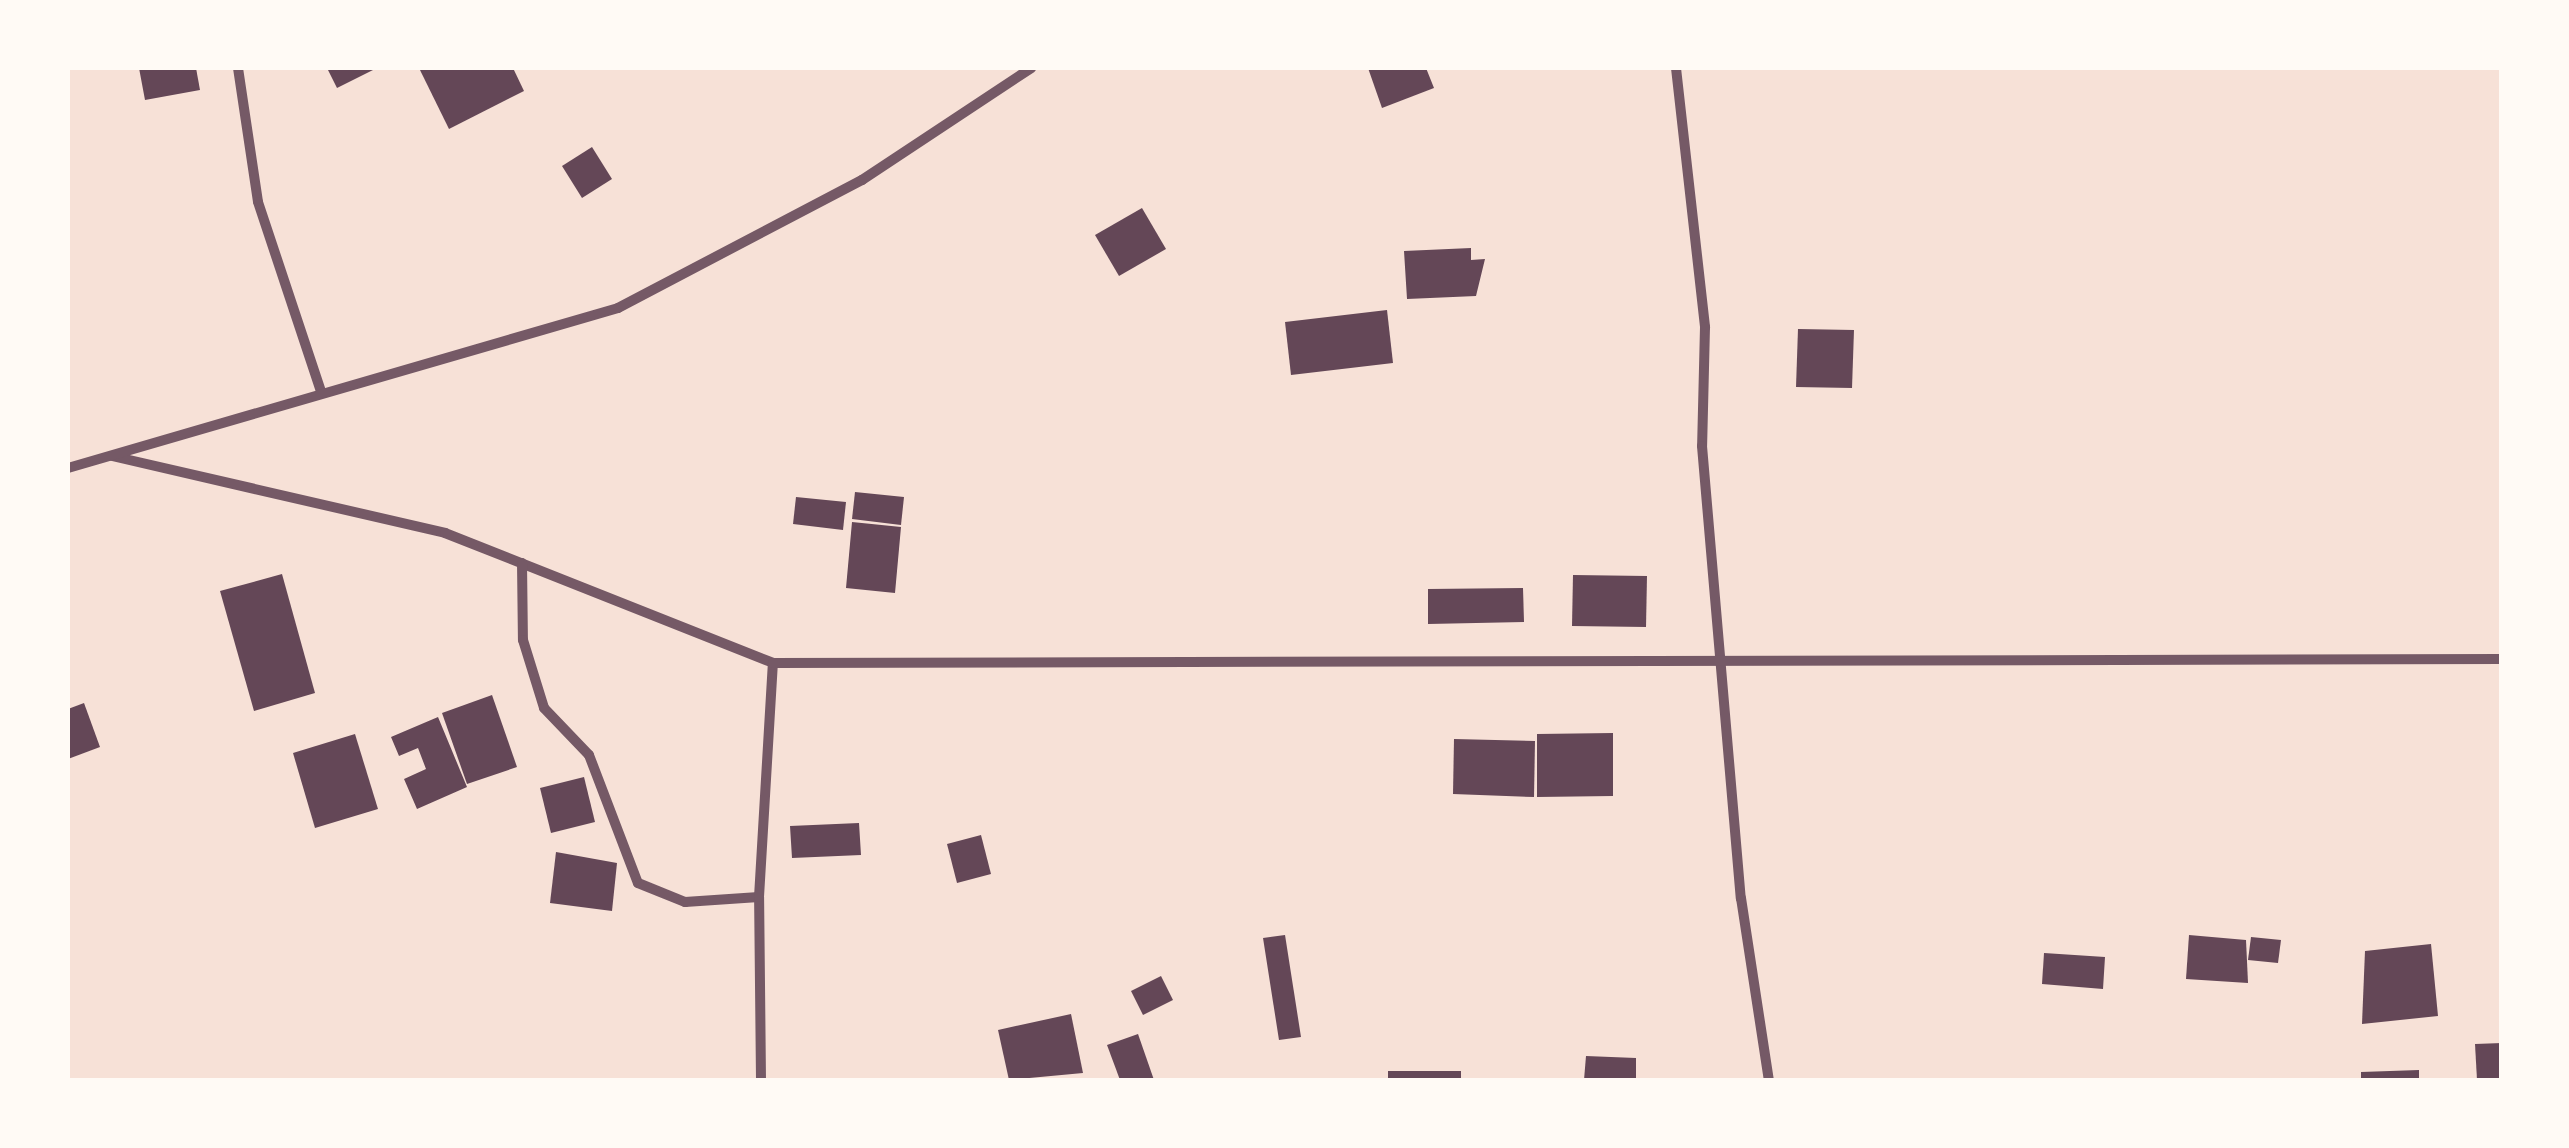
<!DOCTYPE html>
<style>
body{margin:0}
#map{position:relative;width:2569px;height:1148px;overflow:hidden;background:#f7e1d7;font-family:"Space Grotesk",sans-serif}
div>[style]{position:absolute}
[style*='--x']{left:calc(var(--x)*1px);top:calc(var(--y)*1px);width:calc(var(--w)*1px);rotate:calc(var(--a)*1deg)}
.building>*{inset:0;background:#644757}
.minor>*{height:10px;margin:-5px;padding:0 5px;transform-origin:5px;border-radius:5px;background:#755966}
span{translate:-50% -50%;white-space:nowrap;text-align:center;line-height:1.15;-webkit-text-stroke:10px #fffaf5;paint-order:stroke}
.frame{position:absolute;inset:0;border:70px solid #fffaf5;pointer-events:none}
</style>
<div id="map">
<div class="building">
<div style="clip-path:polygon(139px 68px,196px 68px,200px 90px,145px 100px)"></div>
<div style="clip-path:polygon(327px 68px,377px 68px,337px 88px)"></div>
<div style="clip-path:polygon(419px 68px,513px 68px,524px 91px,449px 129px)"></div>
<div style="clip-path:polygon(1368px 68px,1426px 68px,1434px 88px,1382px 108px)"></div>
<div style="clip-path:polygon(592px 147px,612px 179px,582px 198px,562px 166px)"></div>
<div style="clip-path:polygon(1142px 208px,1166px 249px,1119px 276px,1095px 235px)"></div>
<div style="clip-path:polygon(1471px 248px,1471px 260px,1485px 259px,1476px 296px,1407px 299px,1404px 251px)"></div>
<div style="clip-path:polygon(1387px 310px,1393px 363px,1291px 375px,1285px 322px)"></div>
<div style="clip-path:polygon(1798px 329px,1854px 330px,1852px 388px,1796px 387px)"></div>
<div style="clip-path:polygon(855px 492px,904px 497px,901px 525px,852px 519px)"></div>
<div style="clip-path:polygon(796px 497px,846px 502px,843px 530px,793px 524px)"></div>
<div style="clip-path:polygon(852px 522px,901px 527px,895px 593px,846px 588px)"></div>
<div style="clip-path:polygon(282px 574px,315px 693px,254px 711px,220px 591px)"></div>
<div style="clip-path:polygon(1573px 575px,1647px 576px,1646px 627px,1572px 626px)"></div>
<div style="clip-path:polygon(1523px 588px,1524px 622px,1428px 624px,1428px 589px)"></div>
<div style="clip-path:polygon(492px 695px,517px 767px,467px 784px,442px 713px)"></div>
<div style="clip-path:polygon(84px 703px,100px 747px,68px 759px,68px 709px)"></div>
<div style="clip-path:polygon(438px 717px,467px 787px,417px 809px,404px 779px,426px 769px,418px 748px,399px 756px,391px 737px)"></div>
<div style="clip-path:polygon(1613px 733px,1613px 796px,1537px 797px,1537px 734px)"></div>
<div style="clip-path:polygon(355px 734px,378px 809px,315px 828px,293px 753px)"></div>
<div style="clip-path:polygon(1454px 739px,1535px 741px,1534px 797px,1453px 794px)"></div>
<div style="clip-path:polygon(584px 777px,595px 822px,551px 833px,540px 788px)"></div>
<div style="clip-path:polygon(859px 823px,861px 855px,792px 858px,790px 826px)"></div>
<div style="clip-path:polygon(981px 835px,991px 874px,957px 883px,947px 844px)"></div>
<div style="clip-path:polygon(556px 852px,617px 863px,612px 911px,550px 903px)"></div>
<div style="clip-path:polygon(1285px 935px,1301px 1037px,1279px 1040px,1263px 938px)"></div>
<div style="clip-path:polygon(2189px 935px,2246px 940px,2248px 983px,2186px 979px)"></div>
<div style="clip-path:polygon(2251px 937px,2281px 940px,2278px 963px,2248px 960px)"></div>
<div style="clip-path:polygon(2431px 944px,2438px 1016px,2362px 1024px,2365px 951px)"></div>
<div style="clip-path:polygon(2044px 953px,2105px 957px,2103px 989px,2042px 984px)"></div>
<div style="clip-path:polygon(1161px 976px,1173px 1000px,1143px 1015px,1131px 991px)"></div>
<div style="clip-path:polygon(1071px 1014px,1083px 1073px,1009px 1080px,998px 1030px)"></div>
<div style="clip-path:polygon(1138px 1034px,1154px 1080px,1120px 1080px,1107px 1045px)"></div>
<div style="clip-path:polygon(2502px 1043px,2502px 1080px,2477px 1080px,2475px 1044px)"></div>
<div style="clip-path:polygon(1586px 1056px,1636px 1058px,1636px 1080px,1584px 1080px)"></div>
<div style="clip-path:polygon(2419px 1070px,2419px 1080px,2361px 1080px,2361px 1072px)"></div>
<div style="clip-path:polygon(1388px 1071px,1461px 1071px,1461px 1080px,1388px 1080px)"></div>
</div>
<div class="minor">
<div style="--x:238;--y:68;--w:135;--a:81.5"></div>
<div style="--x:258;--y:202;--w:199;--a:71.6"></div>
<div style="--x:1676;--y:68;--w:261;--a:83.6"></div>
<div style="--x:1705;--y:327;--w:119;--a:91.4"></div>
<div style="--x:1702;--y:446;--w:454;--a:85.1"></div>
<div style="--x:1741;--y:898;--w:184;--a:81.3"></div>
<div style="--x:112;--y:456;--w:342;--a:13"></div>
<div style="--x:445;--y:533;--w:353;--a:21.6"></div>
<div style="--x:68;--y:468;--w:573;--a:-16.22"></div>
<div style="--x:618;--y:308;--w:276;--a:-27.7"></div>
<div style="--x:862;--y:180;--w:203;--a:-33.5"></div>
<div style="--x:522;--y:563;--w:77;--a:89.3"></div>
<div style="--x:523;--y:640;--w:71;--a:72.8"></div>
<div style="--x:544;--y:708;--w:65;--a:46.2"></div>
<div style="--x:589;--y:755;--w:137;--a:69.1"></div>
<div style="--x:638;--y:883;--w:51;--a:22"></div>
<div style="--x:685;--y:902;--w:74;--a:-3.9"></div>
<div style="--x:761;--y:1080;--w:183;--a:-90.6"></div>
<div style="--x:759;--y:897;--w:234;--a:-86.6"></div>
<div style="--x:773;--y:663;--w:1729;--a:-0.13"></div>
</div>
<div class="frame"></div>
</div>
